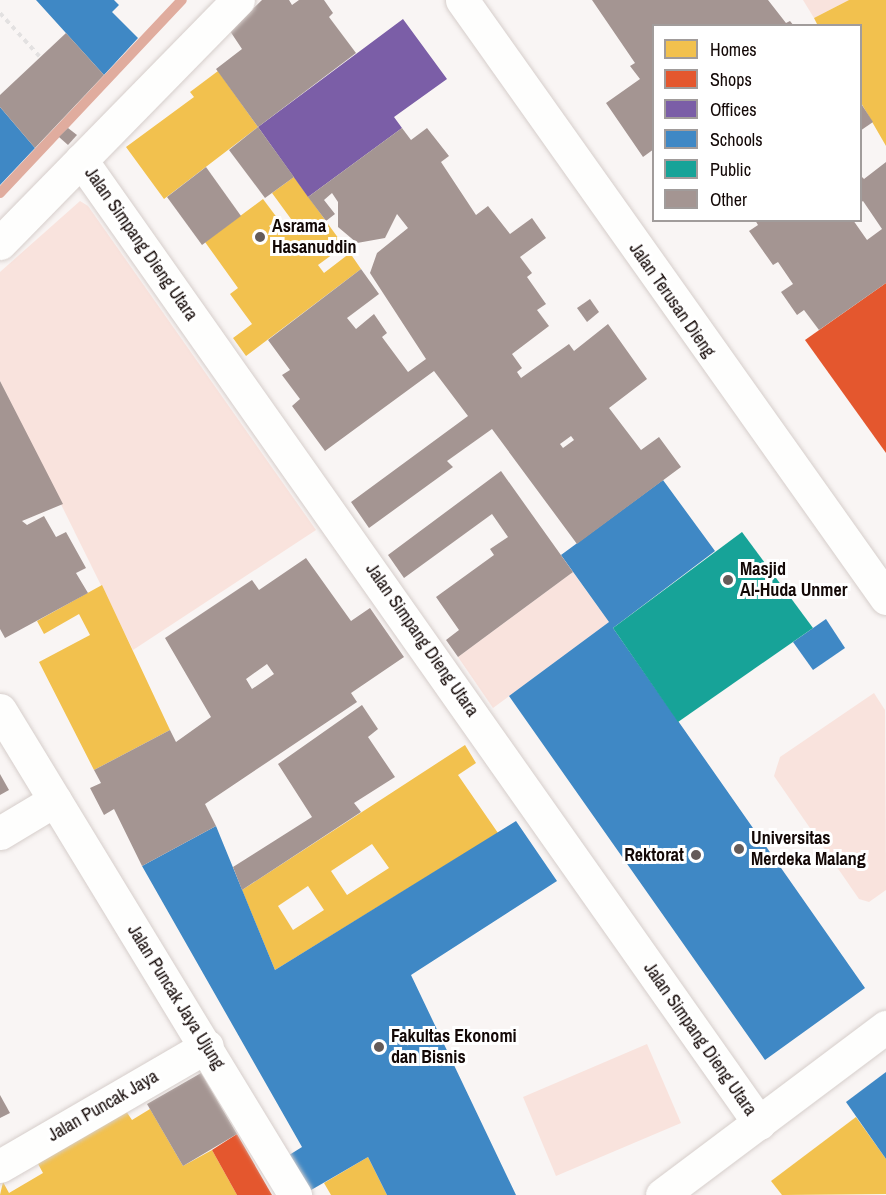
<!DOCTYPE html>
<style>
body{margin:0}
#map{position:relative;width:886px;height:1195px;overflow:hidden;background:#f9f5f4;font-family:"Archivo Narrow",sans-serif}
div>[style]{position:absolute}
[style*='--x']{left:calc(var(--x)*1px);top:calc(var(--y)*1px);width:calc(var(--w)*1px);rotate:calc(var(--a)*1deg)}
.green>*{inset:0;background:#f9e3dd}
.homes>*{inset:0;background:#f2c14e}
.shops>*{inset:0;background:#e4572e}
.offices>*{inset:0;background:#7b5ea7}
.schools>*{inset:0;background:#3f88c5}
.public>*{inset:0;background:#17a398}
.stream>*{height:10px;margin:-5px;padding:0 5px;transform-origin:5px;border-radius:5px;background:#e0ac9e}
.building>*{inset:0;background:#a49592}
.path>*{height:4px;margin-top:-2px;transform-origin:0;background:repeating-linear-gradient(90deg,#e3e1e1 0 4.5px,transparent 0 9px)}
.roads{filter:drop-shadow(0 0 2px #d6cecb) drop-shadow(0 0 2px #d6cecb)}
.minor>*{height:33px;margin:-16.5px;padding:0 16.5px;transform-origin:16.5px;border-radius:16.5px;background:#fefefd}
.tertiary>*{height:33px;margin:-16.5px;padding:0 16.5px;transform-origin:16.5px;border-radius:16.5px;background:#fefefd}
.dots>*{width:16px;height:16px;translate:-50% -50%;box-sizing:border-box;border:3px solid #fff;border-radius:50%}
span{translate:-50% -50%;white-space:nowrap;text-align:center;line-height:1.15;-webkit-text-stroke:6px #fff;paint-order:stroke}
.poi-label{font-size:18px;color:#130806;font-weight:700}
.left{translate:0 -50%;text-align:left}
.right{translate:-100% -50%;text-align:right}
.street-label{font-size:18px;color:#130806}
.legend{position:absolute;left:652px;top:24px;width:210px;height:198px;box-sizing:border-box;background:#fff;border:2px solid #a19c9b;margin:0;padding:8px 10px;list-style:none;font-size:18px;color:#130806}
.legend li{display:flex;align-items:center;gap:12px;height:30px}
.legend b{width:30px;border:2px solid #a19c9b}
</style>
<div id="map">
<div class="green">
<div style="clip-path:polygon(803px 0,849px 0,814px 18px)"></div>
<div style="clip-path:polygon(80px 201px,88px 206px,316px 530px,133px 650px,0 381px,0 272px)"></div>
<div style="clip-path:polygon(573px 572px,609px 622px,493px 708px,458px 657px)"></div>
<div style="clip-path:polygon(874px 693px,885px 710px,886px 890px,869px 902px,859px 899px,774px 776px,780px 757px)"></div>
<div style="clip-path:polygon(647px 1044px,681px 1123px,556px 1176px,523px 1097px)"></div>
</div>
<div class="homes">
<div style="clip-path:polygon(849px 0,886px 0,886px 146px,860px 101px,860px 26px,818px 26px,814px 18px)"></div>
<div style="clip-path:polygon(218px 71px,258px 127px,164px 199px,126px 147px,194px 97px,190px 92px)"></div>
<div style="clip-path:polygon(294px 177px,344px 246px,318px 265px,324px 273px,350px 253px,361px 269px,246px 356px,233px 338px,252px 324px,230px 294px,238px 288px,205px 242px,263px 199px,278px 219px,269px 226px,274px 232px,291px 219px,272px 193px)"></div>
<div style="clip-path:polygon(102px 585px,170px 730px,94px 770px,39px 662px,90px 635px,79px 614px,44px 634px,37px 621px)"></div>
<div style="clip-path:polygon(evenodd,465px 745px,476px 763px,458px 775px,498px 833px,275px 970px,242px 890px,465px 745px,372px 844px,389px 868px,347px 895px,331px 871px,372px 844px,465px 745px,308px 886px,324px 910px,293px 930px,278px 906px,308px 886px)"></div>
<div style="clip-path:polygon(150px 1109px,183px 1166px,212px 1150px,237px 1195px,0 1195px,3px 1182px,9px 1193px,43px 1173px,37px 1162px,126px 1111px,132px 1120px)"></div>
<div style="clip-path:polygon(856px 1117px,886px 1159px,886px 1194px,782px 1195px,771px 1181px)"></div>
<div style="clip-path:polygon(368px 1157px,387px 1195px,331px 1195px,324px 1183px)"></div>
</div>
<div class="shops">
<div style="clip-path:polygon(886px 283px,886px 453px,805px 340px)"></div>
<div style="clip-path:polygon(237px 1134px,272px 1195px,237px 1195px,212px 1150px)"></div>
</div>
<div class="offices">
<div style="clip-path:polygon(403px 19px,447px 79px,394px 117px,402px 128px,308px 197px,258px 127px)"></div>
</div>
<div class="schools">
<div style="clip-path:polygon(36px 0,114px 0,119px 5px,112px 12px,138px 38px,104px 75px)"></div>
<div style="clip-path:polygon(0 107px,35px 148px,0 185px)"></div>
<div style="clip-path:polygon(663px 480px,715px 551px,613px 628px,865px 988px,765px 1060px,509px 696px,609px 622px,561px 555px)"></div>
<div style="clip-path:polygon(826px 619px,845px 648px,813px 670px,793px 642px)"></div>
<div style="clip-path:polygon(516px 821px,557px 881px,411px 975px,516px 1195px,387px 1195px,368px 1157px,306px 1193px,286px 1157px,302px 1147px,142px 866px,216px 826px,275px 970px)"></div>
<div style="clip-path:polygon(886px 1072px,886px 1159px,846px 1102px)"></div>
</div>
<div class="public">
<div style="clip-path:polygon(742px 532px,813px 628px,678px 722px,613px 628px)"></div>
</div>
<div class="stream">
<div style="--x:0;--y:193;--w:265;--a:-46.7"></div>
</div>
<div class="building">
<div style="clip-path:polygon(262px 0,289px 0,292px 5px,299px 0,324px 0,333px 13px,329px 17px,356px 53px,258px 127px,216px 69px,242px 49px,230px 31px)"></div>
<div style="clip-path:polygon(592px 0,768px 0,786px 23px,790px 21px,794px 26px,654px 26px,654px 149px,643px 157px,606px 103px,640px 79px,630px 66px,635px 63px)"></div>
<div style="clip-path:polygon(66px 33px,104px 75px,35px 148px,0 107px,0 95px)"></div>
<div style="clip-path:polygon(860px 102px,873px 122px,860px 131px)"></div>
<div style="clip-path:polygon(258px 127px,294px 177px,265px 198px,229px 150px)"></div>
<div style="clip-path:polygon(68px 128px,77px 135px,68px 145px,59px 137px)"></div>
<div style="clip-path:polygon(evenodd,402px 128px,411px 140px,427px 128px,449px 156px,441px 162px,476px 215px,488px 206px,510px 234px,532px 218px,546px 238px,520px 257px,532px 273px,527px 277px,546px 304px,537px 310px,549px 326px,512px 354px,522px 368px,517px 372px,521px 378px,569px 344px,574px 351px,608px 324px,647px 379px,609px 408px,641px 450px,659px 437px,681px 467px,577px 544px,492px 429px,447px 461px,453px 467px,369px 528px,351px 502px,468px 416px,434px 371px,325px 451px,292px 406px,300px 399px,282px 375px,290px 370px,268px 340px,361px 269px,379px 294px,347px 318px,356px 329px,374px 314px,387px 333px,382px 337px,408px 372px,426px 359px,370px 273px,377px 253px,408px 228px,397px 214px,385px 238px,357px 243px,338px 227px,338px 202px,332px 193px,324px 200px,335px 214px,326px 221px,308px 197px,402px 128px,571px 436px,574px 440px,563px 448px,560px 444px,571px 436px)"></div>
<div style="clip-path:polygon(886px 162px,886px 283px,819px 330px,804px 310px,797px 315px,781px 292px,793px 284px,778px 262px,773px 265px,749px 231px,758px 225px,755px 220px,853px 220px,867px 240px,882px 229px,863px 201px,860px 203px,860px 175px,864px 179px)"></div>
<div style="clip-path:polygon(206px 167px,241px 216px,202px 245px,167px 197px)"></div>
<div style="clip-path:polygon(590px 299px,599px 312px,587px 322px,577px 308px)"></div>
<div style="clip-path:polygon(0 381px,63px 504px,22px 521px,27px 525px,44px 516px,56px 537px,66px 532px,86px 568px,76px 573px,88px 593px,5px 638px,0 629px)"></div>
<div style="clip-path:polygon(501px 471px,573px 572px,458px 657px,446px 640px,459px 630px,436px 597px,494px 555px,490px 549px,508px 537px,492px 514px,404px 578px,388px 555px)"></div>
<div style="clip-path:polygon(evenodd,306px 558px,351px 621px,370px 608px,404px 657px,351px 693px,357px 702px,205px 804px,216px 826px,142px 866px,114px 809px,104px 815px,90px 788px,101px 783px,94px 770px,170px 730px,176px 742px,211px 717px,165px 638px,252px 580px,259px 590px,306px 558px,267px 664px,274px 674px,252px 689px,246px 679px,267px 664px)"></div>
<div style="clip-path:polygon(362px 705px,378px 729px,368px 737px,395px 777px,354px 803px,361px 812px,242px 890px,233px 867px,312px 817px,278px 764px)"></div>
<div style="clip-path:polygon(0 774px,9px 790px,0 795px)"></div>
<div style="clip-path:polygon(201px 1073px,237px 1134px,183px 1166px,147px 1104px)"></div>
<div style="clip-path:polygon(0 1095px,10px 1113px,0 1118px)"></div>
</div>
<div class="path">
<div style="--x:0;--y:13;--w:59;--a:47.7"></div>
</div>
<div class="roads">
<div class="minor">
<div style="--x:81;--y:160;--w:1178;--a:54.85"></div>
<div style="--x:0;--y:243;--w:340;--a:-45.6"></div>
<div style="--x:0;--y:710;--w:568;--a:58.69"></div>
<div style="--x:0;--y:833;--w:64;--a:-31"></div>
<div style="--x:0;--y:1166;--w:239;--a:-30.1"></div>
<div style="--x:662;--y:1195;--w:280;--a:-36.9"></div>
</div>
<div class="tertiary">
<div style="--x:462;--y:0;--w:733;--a:54.66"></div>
</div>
</div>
<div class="dots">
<div style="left:260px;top:237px;background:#645b59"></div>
<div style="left:728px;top:580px;background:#645b59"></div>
<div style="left:739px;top:849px;background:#645b59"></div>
<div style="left:696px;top:855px;background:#645b59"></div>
<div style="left:379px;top:1047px;background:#645b59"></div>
</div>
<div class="poi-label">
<span class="left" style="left:272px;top:237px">Asrama<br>Hasanuddin</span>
<span class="left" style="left:740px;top:580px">Masjid<br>Al-Huda Unmer</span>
<span class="left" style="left:751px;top:849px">Universitas<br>Merdeka Malang</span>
<span class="right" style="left:684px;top:855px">Rektorat</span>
<span class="left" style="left:391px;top:1047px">Fakultas Ekonomi<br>dan Bisnis</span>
</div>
<div class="street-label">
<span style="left:141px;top:244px;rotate:55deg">Jalan Simpang Dieng Utara</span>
<span style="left:672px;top:300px;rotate:55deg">Jalan Terusan Dieng</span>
<span style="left:422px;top:640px;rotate:55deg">Jalan Simpang Dieng Utara</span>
<span style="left:176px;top:997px;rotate:58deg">Jalan Puncak Jaya Ujung</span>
<span style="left:700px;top:1039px;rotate:55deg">Jalan Simpang Dieng Utara</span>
<span style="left:103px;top:1106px;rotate:-30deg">Jalan Puncak Jaya</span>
</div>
<ul class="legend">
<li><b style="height:16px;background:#f2c14e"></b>Homes</li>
<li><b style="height:16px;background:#e4572e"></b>Shops</li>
<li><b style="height:16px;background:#7b5ea7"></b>Offices</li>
<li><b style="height:16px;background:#3f88c5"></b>Schools</li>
<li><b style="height:16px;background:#17a398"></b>Public</li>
<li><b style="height:16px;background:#a49592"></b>Other</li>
</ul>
</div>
